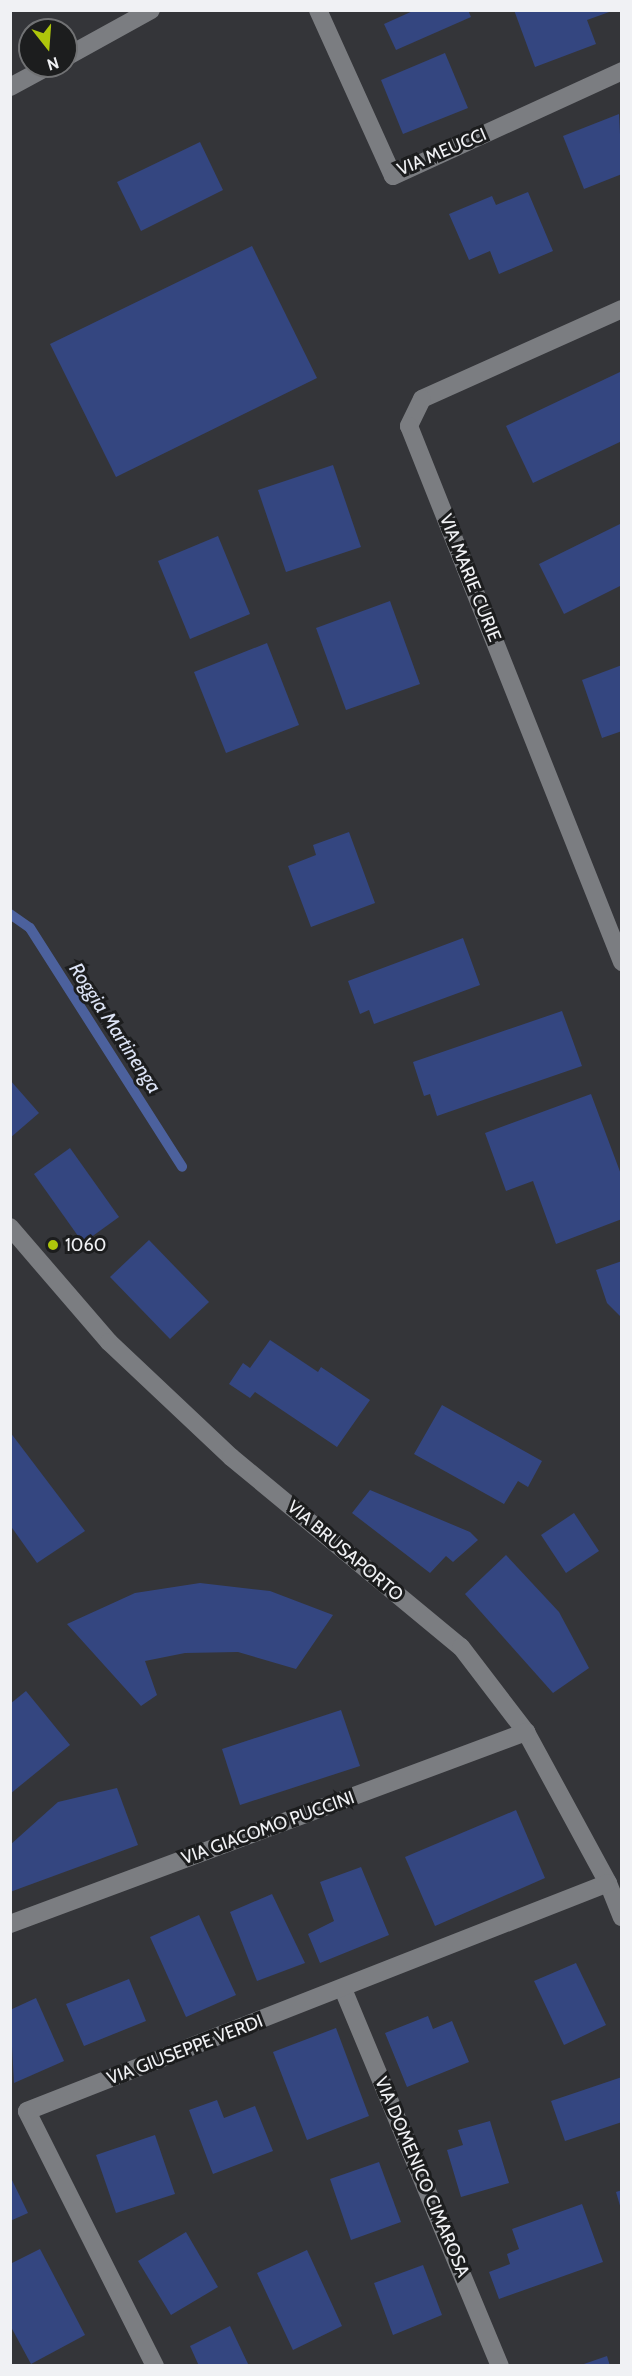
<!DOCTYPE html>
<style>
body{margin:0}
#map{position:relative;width:632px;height:2376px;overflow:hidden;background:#343539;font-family:Cabin,sans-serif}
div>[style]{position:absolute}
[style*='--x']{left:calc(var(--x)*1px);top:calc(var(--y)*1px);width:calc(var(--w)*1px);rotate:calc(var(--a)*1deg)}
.stream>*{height:10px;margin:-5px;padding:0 5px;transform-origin:5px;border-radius:5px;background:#4c619d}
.building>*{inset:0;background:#344680}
.street>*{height:18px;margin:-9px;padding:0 9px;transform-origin:9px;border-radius:9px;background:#7b7d81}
.secondary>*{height:18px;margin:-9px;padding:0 9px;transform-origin:9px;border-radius:9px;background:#7b7d81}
.dots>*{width:16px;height:16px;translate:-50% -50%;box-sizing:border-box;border:3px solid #1c1d1e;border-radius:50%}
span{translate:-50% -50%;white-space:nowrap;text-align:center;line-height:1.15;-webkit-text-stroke:6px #1c1d1e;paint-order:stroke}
.street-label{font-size:18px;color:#f0f1f4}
.poi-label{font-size:18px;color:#f0f1f4}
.left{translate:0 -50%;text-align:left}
.water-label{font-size:20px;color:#dce3f5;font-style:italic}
.frame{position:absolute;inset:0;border:12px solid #f0f1f4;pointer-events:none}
.north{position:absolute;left:18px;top:18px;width:60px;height:60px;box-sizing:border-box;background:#1c1d1e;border:2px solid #717274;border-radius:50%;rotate:163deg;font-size:16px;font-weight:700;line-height:24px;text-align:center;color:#f0f1f4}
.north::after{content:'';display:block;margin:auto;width:21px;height:27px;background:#aec60b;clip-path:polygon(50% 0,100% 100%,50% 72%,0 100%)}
</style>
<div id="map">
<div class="stream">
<div style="--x:10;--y:914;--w:24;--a:35"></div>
<div style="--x:30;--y:928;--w:283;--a:57.5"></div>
</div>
<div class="building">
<div style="clip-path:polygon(415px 10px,468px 10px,471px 17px,396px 50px,384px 24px)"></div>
<div style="clip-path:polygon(514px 10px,612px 10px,612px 11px,587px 20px,596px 44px,535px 67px)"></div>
<div style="clip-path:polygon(445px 53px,468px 108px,403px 134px,381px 80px)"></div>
<div style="clip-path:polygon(619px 114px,622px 174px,584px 189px,563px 136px)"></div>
<div style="clip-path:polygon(200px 142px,223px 190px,141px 231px,117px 182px)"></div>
<div style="clip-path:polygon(528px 192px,553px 251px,499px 274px,490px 251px,469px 260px,449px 214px,492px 196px,496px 205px)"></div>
<div style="clip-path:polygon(252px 246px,317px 378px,116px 477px,50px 344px)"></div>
<div style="clip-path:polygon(620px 372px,622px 441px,533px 483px,506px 426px)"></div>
<div style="clip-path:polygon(333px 465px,361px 547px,286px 572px,258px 490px)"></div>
<div style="clip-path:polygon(622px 523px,622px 585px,564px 614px,539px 564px)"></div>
<div style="clip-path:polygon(218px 536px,250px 614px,190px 639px,158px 561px)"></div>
<div style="clip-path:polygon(390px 601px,420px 684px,346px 710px,316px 628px)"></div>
<div style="clip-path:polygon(267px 643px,299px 725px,226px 753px,194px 672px)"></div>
<div style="clip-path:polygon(622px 665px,622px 731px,602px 738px,582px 680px)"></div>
<div style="clip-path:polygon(349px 832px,375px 903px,311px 927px,288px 866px,316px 855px,313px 845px)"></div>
<div style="clip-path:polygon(463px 938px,480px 985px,374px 1024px,369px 1010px,360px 1014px,348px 981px)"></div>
<div style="clip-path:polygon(562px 1011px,582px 1066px,437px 1116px,430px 1094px,424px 1096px,413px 1062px)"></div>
<div style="clip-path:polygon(10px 1080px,39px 1113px,10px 1138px)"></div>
<div style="clip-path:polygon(591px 1094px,622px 1177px,622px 1219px,556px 1244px,533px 1181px,506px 1191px,485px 1133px)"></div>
<div style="clip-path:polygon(70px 1148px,119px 1217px,83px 1243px,34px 1174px)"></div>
<div style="clip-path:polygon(149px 1240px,209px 1302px,170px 1339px,110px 1277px)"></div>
<div style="clip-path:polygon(622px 1261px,622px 1318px,607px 1303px,596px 1270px)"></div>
<div style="clip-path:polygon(270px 1340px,318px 1372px,321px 1367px,370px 1400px,337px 1447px,255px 1392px,250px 1398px,229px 1384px,243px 1363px,250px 1368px)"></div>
<div style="clip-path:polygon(442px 1405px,542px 1461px,528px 1487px,518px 1481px,504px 1504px,414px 1454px)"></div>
<div style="clip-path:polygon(10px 1432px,85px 1531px,37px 1563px,10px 1525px)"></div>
<div style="clip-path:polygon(370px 1490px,470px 1532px,478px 1540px,453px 1562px,446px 1556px,430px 1573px,352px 1513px)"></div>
<div style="clip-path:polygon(574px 1513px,599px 1551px,566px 1573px,541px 1535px)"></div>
<div style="clip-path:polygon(506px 1555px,559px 1612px,589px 1668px,553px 1693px,465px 1594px)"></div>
<div style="clip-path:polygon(200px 1583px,270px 1591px,333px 1615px,296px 1669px,238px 1652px,185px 1653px,145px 1661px,157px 1695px,141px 1706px,67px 1624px,135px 1593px)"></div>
<div style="clip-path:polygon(26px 1691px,70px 1745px,10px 1794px,10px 1704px)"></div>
<div style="clip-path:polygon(341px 1710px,360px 1766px,240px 1805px,222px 1749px)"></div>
<div style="clip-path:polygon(117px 1788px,138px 1845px,10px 1892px,10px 1845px,58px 1802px)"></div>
<div style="clip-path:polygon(516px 1810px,545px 1878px,435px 1926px,405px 1857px)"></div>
<div style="clip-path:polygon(361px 1867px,389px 1935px,320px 1963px,308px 1934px,334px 1921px,320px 1882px)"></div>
<div style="clip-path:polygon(272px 1894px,305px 1963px,257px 1981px,230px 1912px)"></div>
<div style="clip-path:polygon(199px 1915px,236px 1995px,186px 2017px,150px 1937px)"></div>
<div style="clip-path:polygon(576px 1963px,606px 2025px,564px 2045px,534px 1981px)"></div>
<div style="clip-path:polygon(129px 1979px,146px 2021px,84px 2046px,66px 2004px)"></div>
<div style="clip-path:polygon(36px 1998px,64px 2061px,14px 2083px,10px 2010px)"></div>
<div style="clip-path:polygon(428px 2016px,433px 2029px,452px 2021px,469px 2062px,407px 2087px,385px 2033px)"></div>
<div style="clip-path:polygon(336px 2028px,369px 2116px,307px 2140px,273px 2052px)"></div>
<div style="clip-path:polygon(622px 2077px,622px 2122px,565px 2141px,551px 2101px)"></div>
<div style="clip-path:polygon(217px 2100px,224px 2118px,255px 2106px,273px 2151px,213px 2174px,189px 2110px)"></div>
<div style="clip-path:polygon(490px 2121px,509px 2183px,461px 2197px,447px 2150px,463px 2145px,458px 2130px)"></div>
<div style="clip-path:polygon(155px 2135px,175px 2194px,116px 2213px,96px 2155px)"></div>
<div style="clip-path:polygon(379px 2162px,401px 2222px,351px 2240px,330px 2179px)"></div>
<div style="clip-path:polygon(10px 2176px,28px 2213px,10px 2221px)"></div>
<div style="clip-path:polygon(622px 2190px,622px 2209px,621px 2209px,616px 2192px)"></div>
<div style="clip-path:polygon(582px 2204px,603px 2262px,499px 2299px,489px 2272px,510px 2264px,507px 2254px,519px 2249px,512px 2229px)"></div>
<div style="clip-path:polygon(186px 2232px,218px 2287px,171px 2315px,138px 2261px)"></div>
<div style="clip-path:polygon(40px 2249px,85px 2335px,31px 2364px,10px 2325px,10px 2264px)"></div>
<div style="clip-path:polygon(307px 2250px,342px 2326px,293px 2350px,257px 2273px)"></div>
<div style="clip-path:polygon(423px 2265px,442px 2315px,393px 2335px,374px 2283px)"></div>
<div style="clip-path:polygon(230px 2326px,249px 2366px,199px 2366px,190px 2346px)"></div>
<div style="clip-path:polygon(607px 2356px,610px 2366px,581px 2366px,581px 2365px)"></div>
</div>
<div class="street">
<div style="--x:318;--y:10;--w:182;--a:65.7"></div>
<div style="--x:393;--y:176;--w:252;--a:-24.6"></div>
<div style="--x:622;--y:309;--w:219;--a:155.8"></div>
<div style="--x:422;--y:399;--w:30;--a:116"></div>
<div style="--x:409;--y:426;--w:577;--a:68.33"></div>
<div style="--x:10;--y:1227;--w:152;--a:49.3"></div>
<div style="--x:109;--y:1342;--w:168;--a:43.3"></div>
<div style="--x:231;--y:1457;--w:298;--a:39.6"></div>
<div style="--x:461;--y:1647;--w:107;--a:52.6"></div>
<div style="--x:526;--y:1732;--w:172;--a:61.5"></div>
<div style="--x:608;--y:1883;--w:37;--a:68"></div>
<div style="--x:10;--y:1924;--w:551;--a:-20.41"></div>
<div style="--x:343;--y:1989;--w:408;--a:67.4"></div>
<div style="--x:155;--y:2366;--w:285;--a:-116.7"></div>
<div style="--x:27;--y:2111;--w:624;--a:-21.43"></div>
</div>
<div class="secondary">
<div style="--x:66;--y:57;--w:97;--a:-28.9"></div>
<div style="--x:10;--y:87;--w:44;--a:-28.3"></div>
</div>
<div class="dots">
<div style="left:53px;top:1245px;background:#aec60b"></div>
</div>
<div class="street-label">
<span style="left:442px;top:152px;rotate:-23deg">VIA MEUCCI</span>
<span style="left:470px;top:578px;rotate:68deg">VIA MARIE CURIE</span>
<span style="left:345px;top:1551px;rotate:40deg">VIA BRUSAPORTO</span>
<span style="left:268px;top:1828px;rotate:-20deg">VIA GIACOMO PUCCINI</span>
<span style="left:185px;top:2050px;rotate:-21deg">VIA GIUSEPPE VERDI</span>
<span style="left:422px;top:2177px;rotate:67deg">VIA DOMENICO CIMAROSA</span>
</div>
<div class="poi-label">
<span class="left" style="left:65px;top:1245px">1060</span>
</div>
<div class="water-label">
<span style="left:115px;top:1028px;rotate:57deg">Roggia Martinenga</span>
</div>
<div class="frame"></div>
<div class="north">N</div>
</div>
